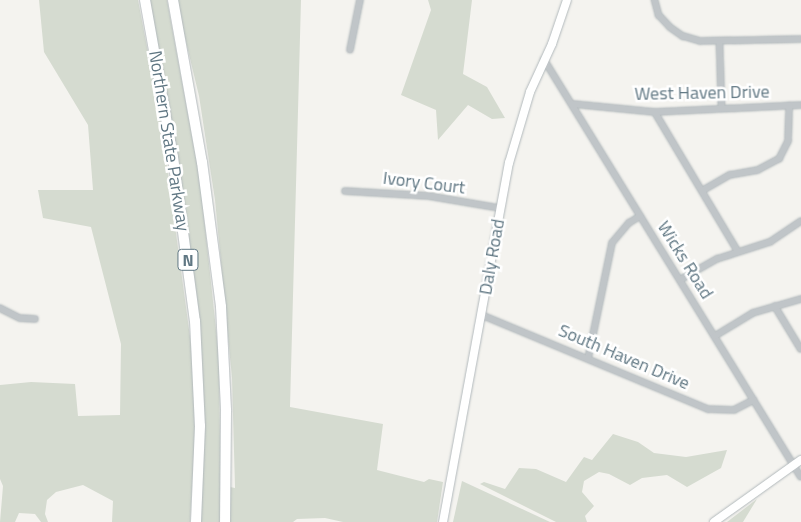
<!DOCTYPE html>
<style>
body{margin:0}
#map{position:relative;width:801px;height:522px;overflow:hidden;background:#f4f3ef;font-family:"Titillium Web",sans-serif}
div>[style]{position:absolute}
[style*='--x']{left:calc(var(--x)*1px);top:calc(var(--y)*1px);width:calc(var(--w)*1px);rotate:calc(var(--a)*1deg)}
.green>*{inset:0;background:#d5dbd0}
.roads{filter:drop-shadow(0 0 1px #b2b9bc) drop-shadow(0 0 1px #b2b9bc)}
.street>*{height:5.5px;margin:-2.75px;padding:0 2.75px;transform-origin:2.75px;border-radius:2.75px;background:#c0c5c8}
.secondary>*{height:8px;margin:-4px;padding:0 4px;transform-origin:4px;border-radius:4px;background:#fff}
.highway>*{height:10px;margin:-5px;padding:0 5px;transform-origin:5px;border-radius:5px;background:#fff}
span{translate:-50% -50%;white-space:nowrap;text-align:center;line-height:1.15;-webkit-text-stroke:5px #fff;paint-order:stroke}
.shield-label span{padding:1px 4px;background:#fff;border:1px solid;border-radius:4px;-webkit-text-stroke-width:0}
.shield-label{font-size:16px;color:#607783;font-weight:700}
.street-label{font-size:18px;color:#607783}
</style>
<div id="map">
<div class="green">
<div style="clip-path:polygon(39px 0,138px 0,160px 115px,193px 359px,195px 437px,190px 522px,112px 522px,113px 501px,83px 485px,56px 492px,47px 500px,45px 514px,48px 522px,41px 522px,35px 514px,19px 513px,15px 522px,0 522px,3px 486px,0 479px,0 385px,31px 382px,75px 384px,78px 416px,120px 415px,121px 344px,91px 227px,43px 218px,38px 190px,93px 190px,88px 125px,44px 52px)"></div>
<div style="clip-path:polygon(148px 0,167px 0,200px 180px,219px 357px,221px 522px,199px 522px,199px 327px)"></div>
<div style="clip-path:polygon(176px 0,301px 0,290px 407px,383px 424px,377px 470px,424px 482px,429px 479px,443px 482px,437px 522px,343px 522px,325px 518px,297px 519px,293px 522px,230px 522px,230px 487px,235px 488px,232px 378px,215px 200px,199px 96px)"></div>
<div style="clip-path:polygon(428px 0,472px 0,463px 74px,487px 87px,505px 118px,492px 119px,468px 105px,438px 140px,436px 110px,401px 95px,431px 10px)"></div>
<div style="clip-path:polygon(613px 434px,638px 442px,654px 453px,686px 457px,727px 450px,721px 468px,687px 487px,667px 475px,642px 478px,630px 485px,609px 474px,599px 472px,584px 481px,582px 492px,594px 506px,585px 516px,587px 522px,556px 522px,480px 484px,484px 482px,505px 489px,519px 468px,536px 469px,566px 482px,584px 457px,592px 460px)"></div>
<div style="clip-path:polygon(462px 481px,550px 522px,453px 522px)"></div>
<div style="clip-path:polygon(757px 499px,743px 522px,727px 522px)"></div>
</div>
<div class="roads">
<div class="street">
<div style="--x:655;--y:0;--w:16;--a:75"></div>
<div style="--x:659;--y:15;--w:16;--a:47"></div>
<div style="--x:670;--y:27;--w:16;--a:35"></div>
<div style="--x:683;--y:36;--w:18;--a:16"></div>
<div style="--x:700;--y:41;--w:101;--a:-1.1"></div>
<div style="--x:720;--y:43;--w:65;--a:88.2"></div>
<div style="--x:350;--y:50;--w:51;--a:-78.7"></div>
<div style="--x:544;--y:59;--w:490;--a:58.4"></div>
<div style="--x:573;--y:104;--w:82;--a:5.6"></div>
<div style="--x:655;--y:112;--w:146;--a:-2.7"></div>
<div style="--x:655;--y:112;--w:162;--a:59.2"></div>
<div style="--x:345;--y:191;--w:84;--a:3.4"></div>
<div style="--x:429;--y:196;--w:72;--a:9.6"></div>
<div style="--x:702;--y:191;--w:32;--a:-30"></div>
<div style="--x:730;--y:175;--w:28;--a:-10"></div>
<div style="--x:758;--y:170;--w:24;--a:-28"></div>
<div style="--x:779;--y:159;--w:20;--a:-63"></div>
<div style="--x:788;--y:141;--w:35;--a:-88"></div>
<div style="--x:680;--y:280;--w:43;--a:-29.6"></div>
<div style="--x:717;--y:259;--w:56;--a:-17.8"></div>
<div style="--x:770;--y:242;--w:37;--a:-34"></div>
<div style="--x:775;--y:306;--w:50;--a:58.8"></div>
<div style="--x:0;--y:308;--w:22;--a:27"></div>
<div style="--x:20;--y:318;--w:15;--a:4"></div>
<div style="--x:482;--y:315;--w:245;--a:22.6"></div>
<div style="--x:708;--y:409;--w:26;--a:2"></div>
<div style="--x:734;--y:410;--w:22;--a:-27"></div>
<div style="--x:715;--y:336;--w:44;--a:-31.2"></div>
<div style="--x:753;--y:313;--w:50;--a:-16.3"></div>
<div style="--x:588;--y:359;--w:118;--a:-78.3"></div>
<div style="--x:612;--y:243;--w:26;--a:-50"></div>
<div style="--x:629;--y:223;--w:13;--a:-32"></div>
</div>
<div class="secondary">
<div style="--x:443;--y:522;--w:365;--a:-79.6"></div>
<div style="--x:509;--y:163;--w:74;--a:-73.5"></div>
<div style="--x:530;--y:92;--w:53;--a:-65.4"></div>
<div style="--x:552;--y:44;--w:46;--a:-71.2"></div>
<div style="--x:714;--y:522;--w:107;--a:-35.5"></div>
</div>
<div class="highway">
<div style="--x:145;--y:0;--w:159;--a:79.9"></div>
<div style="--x:173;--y:157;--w:165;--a:82.4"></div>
<div style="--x:195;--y:321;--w:105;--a:87.3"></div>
<div style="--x:200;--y:426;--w:96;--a:92.4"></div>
<div style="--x:173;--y:0;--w:165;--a:79.9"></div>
<div style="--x:202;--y:162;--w:146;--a:82.5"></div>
<div style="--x:221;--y:307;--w:104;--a:87.2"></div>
<div style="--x:226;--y:411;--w:111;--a:90.5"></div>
</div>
</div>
<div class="shield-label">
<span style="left:188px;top:260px">N</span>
</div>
<div class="street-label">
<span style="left:702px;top:93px;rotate:-1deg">West Haven Drive</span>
<span style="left:169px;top:141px;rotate:81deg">Northern State Parkway</span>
<span style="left:424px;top:183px;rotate:7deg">Ivory Court</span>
<span style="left:492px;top:257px;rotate:-80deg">Daly Road</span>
<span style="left:685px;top:260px;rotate:58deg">Wicks Road</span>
<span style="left:624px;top:357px;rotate:23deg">South Haven Drive</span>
</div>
</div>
